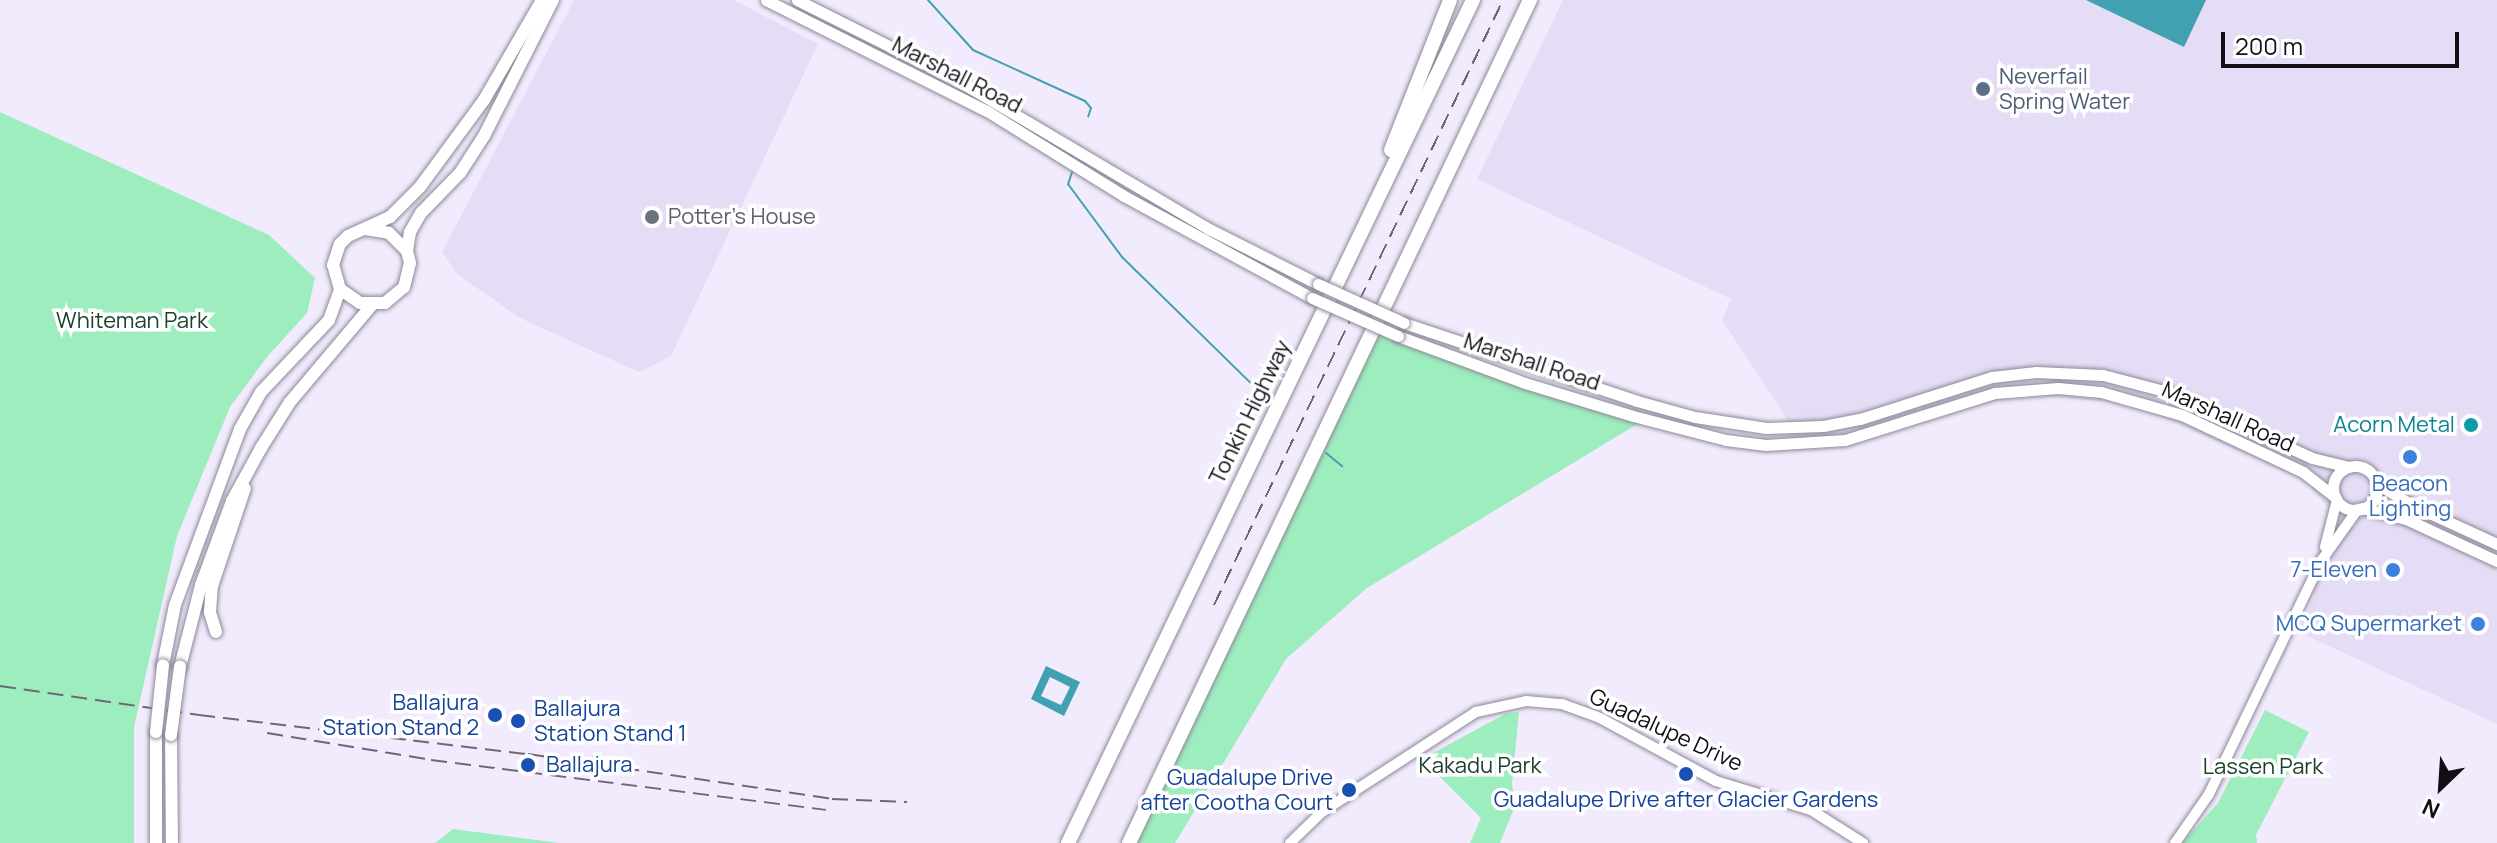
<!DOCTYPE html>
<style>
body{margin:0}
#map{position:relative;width:2497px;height:843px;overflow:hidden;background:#f1ebfd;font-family:Manrope,sans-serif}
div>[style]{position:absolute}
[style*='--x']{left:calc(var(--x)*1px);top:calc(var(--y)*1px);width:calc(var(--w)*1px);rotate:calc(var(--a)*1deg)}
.built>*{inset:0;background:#e5ddf5}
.green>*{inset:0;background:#9dedbe}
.water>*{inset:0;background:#41a1b0}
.stream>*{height:2px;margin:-1px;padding:0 1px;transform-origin:1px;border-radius:1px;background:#41a1b0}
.roads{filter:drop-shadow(0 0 2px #8d8898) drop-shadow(0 0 2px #8d8898)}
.tertiary>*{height:10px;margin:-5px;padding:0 5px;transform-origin:5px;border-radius:5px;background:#fff}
.secondary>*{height:11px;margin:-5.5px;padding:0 5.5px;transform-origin:5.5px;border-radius:5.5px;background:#fff}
.secondary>.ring{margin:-5.5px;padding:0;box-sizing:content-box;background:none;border:11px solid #fff;border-radius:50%}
.primary>*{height:12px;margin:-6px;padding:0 6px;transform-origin:6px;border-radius:6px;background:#fff}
.motorway>*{height:14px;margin:-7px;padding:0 7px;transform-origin:7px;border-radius:7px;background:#fff}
.rail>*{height:2px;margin-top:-1px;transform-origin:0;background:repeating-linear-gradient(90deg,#6d6974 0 16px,transparent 0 24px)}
.bridges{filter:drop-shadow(0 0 2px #8d8898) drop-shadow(0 0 2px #8d8898)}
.secondary-bridge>*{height:11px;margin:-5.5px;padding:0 5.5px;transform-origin:5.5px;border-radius:5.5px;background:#fff}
.primary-bridge>*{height:12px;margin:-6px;padding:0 6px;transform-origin:6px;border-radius:6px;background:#fff}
.dots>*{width:22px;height:22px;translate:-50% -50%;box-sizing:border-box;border:4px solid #fff;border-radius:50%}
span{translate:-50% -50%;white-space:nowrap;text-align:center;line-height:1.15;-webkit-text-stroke:7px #fff;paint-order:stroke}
.street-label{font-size:22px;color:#110f15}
.service-label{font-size:22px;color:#4e5e75}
.left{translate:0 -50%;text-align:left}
.worship-label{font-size:22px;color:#5b616d}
.park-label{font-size:22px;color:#1b412c}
.culture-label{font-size:22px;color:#0d838f}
.right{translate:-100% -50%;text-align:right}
.shop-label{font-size:22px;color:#366cbe}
.transit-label{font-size:22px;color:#164399}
.north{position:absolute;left:2401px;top:747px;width:80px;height:80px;-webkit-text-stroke:6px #fff;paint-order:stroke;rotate:205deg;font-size:22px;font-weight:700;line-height:32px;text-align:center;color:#110f15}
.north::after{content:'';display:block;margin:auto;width:28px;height:36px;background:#110f15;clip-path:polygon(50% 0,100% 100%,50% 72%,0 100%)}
.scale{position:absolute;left:2221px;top:32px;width:238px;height:36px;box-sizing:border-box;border:4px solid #110f15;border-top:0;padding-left:10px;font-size:24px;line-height:28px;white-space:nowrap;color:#110f15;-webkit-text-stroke:6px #fff;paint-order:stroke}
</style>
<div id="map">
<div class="built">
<div style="clip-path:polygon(574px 0,734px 0,818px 44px,671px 356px,639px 372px,520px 318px,457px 274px,442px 252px)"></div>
<div style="clip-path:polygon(1563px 0,2497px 0,2497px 724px,2299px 632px,2315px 593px,2302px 587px,2325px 536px,2329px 508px,2305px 480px,2132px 404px,2030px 395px,1979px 404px,1840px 446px,1787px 451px,1786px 417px,1722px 320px,1731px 299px,1477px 179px)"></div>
</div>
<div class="green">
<div style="clip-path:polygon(0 112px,269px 235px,315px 278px,307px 313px,267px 357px,230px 407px,177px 536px,134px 727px,134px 843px,0 843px)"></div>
<div style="clip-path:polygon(1376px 326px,1644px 420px,1367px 588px,1286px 659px,1175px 843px,1133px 843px)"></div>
<div style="clip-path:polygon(2265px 710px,2309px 732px,2256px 835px,2257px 843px,2182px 843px,2218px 803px)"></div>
<div style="clip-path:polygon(1519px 712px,1512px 784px,1515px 806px,1500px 843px,1470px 843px,1481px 818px,1422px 759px,1505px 714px)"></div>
<div style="clip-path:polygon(453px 829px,559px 843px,435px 843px)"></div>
</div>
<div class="water">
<div style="clip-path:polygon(2086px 0,2206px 0,2184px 47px)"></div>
<div style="clip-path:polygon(evenodd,1046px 666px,1080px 682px,1064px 716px,1031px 699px,1046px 666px,1050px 677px,1070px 687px,1061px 705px,1041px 696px,1050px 677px)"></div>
</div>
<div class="stream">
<div style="--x:928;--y:0;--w:67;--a:48"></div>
<div style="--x:973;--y:50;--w:123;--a:24.5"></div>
<div style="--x:1085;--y:101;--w:9;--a:49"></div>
<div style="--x:1091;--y:108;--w:9;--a:108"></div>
<div style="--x:1073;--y:169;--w:16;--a:108"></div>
<div style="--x:1068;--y:184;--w:91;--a:53.5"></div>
<div style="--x:1122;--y:257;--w:196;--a:44.4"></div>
<div style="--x:1326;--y:453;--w:21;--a:39"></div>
</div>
<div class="roads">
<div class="tertiary">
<div style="--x:2325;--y:547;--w:49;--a:-75.7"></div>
<div style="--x:1290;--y:843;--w:45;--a:-44.1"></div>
<div style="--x:1322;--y:812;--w:184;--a:-33"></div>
<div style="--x:1476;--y:712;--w:51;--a:-12.4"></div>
<div style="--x:1526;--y:701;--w:36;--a:5"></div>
<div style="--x:1562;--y:704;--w:40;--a:20.2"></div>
<div style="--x:1600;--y:718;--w:132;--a:28.5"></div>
<div style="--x:1716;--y:781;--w:99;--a:17"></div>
<div style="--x:1811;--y:810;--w:62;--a:32.4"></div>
<div style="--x:2175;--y:843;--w:60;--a:-55.2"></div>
<div style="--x:2209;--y:794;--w:259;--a:-64.3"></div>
<div style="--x:2321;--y:561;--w:64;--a:-54.6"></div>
</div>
<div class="secondary">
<div style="--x:766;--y:0;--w:247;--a:26.7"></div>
<div style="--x:987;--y:111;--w:161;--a:31.8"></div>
<div style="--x:1124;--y:196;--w:214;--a:28.5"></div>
<div style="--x:797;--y:0;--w:179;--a:26.6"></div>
<div style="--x:957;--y:80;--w:293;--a:30.6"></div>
<div style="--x:1209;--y:229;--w:122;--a:26.8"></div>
<div style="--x:1404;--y:323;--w:246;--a:18.5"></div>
<div style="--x:1637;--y:401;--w:60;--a:15.4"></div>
<div style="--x:1695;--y:417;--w:72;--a:8.8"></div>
<div style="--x:1766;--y:428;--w:57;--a:-2"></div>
<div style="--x:1823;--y:426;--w:38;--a:-11"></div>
<div style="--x:1860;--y:419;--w:139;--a:-17.7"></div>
<div style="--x:1992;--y:377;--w:44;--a:-6.5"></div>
<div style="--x:2036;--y:372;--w:67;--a:2.6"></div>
<div style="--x:2103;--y:375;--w:67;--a:14.7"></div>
<div style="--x:2168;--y:392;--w:158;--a:24.6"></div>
<div style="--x:2312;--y:458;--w:37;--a:14"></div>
<div style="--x:1398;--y:336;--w:135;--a:20.3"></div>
<div style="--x:1525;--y:383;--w:113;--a:17"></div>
<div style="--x:1633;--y:416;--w:96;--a:14.5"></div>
<div style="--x:1726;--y:440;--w:40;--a:7.1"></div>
<div style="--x:1766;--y:445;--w:79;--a:-3.6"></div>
<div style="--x:1845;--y:440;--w:157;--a:-17.4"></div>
<div style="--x:1995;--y:393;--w:63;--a:-4.5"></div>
<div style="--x:2058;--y:388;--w:43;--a:5.3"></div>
<div style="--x:2101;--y:392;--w:84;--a:15.9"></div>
<div style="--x:2182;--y:415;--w:134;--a:25.2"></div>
<div style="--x:2303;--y:472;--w:41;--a:38"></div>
<div class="ring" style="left:2333px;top:466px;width:33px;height:33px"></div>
<div style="--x:2376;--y:483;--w:42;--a:31.4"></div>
<div style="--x:2412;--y:505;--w:94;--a:24.6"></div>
<div style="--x:2362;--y:508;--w:45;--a:14"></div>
<div style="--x:2406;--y:519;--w:100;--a:24.8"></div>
</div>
<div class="primary">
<div style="--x:365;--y:229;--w:24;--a:9"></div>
<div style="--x:389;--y:233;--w:25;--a:45"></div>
<div style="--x:407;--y:251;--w:12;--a:76"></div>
<div style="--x:410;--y:263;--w:25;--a:104"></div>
<div style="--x:404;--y:287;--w:25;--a:140"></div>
<div style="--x:385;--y:303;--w:25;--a:180"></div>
<div style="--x:360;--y:303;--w:24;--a:-145"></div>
<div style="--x:340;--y:289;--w:25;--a:-106"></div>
<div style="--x:333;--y:265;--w:22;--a:-72"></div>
<div style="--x:340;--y:244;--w:11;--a:-45"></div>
<div style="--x:348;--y:236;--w:46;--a:-24.3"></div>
<div style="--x:390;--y:217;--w:42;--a:-45"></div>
<div style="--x:420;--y:187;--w:108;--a:-53.7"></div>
<div style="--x:484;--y:100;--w:116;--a:-59.9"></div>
<div style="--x:407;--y:251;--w:19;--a:-81"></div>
<div style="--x:410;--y:232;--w:22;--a:-60"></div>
<div style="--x:421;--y:213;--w:56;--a:-45.7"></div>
<div style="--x:460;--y:173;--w:44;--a:-57"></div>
<div style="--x:484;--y:136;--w:153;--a:-63.1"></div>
<div style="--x:216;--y:632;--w:21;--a:-107"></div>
<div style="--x:210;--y:612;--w:26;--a:-86"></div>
<div style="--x:212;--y:586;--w:103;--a:-71.4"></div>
<div style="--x:163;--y:665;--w:61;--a:-78.7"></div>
<div style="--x:175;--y:605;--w:188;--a:-69.7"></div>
<div style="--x:240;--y:429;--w:43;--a:-60.4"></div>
<div style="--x:261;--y:392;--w:99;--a:-46.6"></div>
<div style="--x:329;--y:320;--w:33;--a:-70"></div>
<div style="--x:180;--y:667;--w:85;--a:-75.6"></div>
<div style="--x:201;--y:585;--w:90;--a:-69.7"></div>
<div style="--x:232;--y:501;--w:60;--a:-61.3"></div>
<div style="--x:261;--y:448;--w:54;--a:-57.8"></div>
<div style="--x:290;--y:402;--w:127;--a:-49.8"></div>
<div style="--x:156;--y:732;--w:111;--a:90"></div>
<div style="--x:171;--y:735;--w:108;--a:89.5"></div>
</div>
<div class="motorway">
<div style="--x:1391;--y:150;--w:161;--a:-68.5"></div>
<div style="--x:1068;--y:843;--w:935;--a:-64.34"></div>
<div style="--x:1129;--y:843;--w:934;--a:-64.56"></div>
</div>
</div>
<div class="rail">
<div style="--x:1214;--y:605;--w:670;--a:-64.47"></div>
<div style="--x:0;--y:686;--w:201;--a:8.3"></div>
<div style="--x:199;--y:715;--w:331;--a:6.8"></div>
<div style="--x:528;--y:754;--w:307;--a:8.4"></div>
<div style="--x:832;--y:799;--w:75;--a:2.3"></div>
<div style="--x:267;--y:733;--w:166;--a:9.3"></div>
<div style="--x:431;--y:760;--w:398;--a:7.2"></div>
</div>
<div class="bridges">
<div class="secondary-bridge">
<div style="--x:1318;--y:284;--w:94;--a:24.4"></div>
<div style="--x:1312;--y:298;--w:94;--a:23.8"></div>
</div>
<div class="primary-bridge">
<div style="--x:156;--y:732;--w:67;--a:-84"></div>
<div style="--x:171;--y:735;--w:69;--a:-82.5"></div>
</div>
</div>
<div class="dots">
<div style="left:1983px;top:89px;background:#5c6f8a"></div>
<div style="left:652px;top:217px;background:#6b7280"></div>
<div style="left:2471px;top:425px;background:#0f9aa8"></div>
<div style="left:2410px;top:457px;background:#3f7fe0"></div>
<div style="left:2393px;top:570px;background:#3f7fe0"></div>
<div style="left:2478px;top:624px;background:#3f7fe0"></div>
<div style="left:495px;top:715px;background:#1a4fb4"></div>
<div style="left:518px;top:721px;background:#1a4fb4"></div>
<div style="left:528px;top:765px;background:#1a4fb4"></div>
<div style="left:1686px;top:774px;background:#1a4fb4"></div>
<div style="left:1349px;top:790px;background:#1a4fb4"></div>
</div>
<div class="street-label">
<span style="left:957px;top:75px;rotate:27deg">Marshall Road</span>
<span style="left:1532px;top:362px;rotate:18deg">Marshall Road</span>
<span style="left:1250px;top:412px;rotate:-64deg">Tonkin Highway</span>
<span style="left:2228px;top:417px;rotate:24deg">Marshall Road</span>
<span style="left:1666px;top:730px;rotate:25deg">Guadalupe Drive</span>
</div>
<div class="service-label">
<span class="left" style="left:1999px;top:89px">Neverfail<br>Spring Water</span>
</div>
<div class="worship-label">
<span class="left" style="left:668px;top:217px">Potter's House</span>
</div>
<div class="park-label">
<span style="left:132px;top:321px">Whiteman Park</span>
<span style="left:1480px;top:766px">Kakadu Park</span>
<span style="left:2263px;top:767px">Lassen Park</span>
</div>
<div class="culture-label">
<span class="right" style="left:2455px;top:425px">Acorn Metal</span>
</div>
<div class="shop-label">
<span style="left:2410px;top:496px">Beacon<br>Lighting</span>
<span class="right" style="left:2377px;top:570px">7-Eleven</span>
<span class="right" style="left:2462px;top:624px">MCQ Supermarket</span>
</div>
<div class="transit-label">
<span class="right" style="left:479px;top:715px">Ballajura<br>Station Stand 2</span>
<span class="left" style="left:534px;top:721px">Ballajura<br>Station Stand 1</span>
<span class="left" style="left:546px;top:765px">Ballajura</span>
<span class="right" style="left:1333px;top:790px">Guadalupe Drive<br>after Cootha Court</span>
<span style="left:1686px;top:800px">Guadalupe Drive after Glacier Gardens</span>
</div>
<div class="north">N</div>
<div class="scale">200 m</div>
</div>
